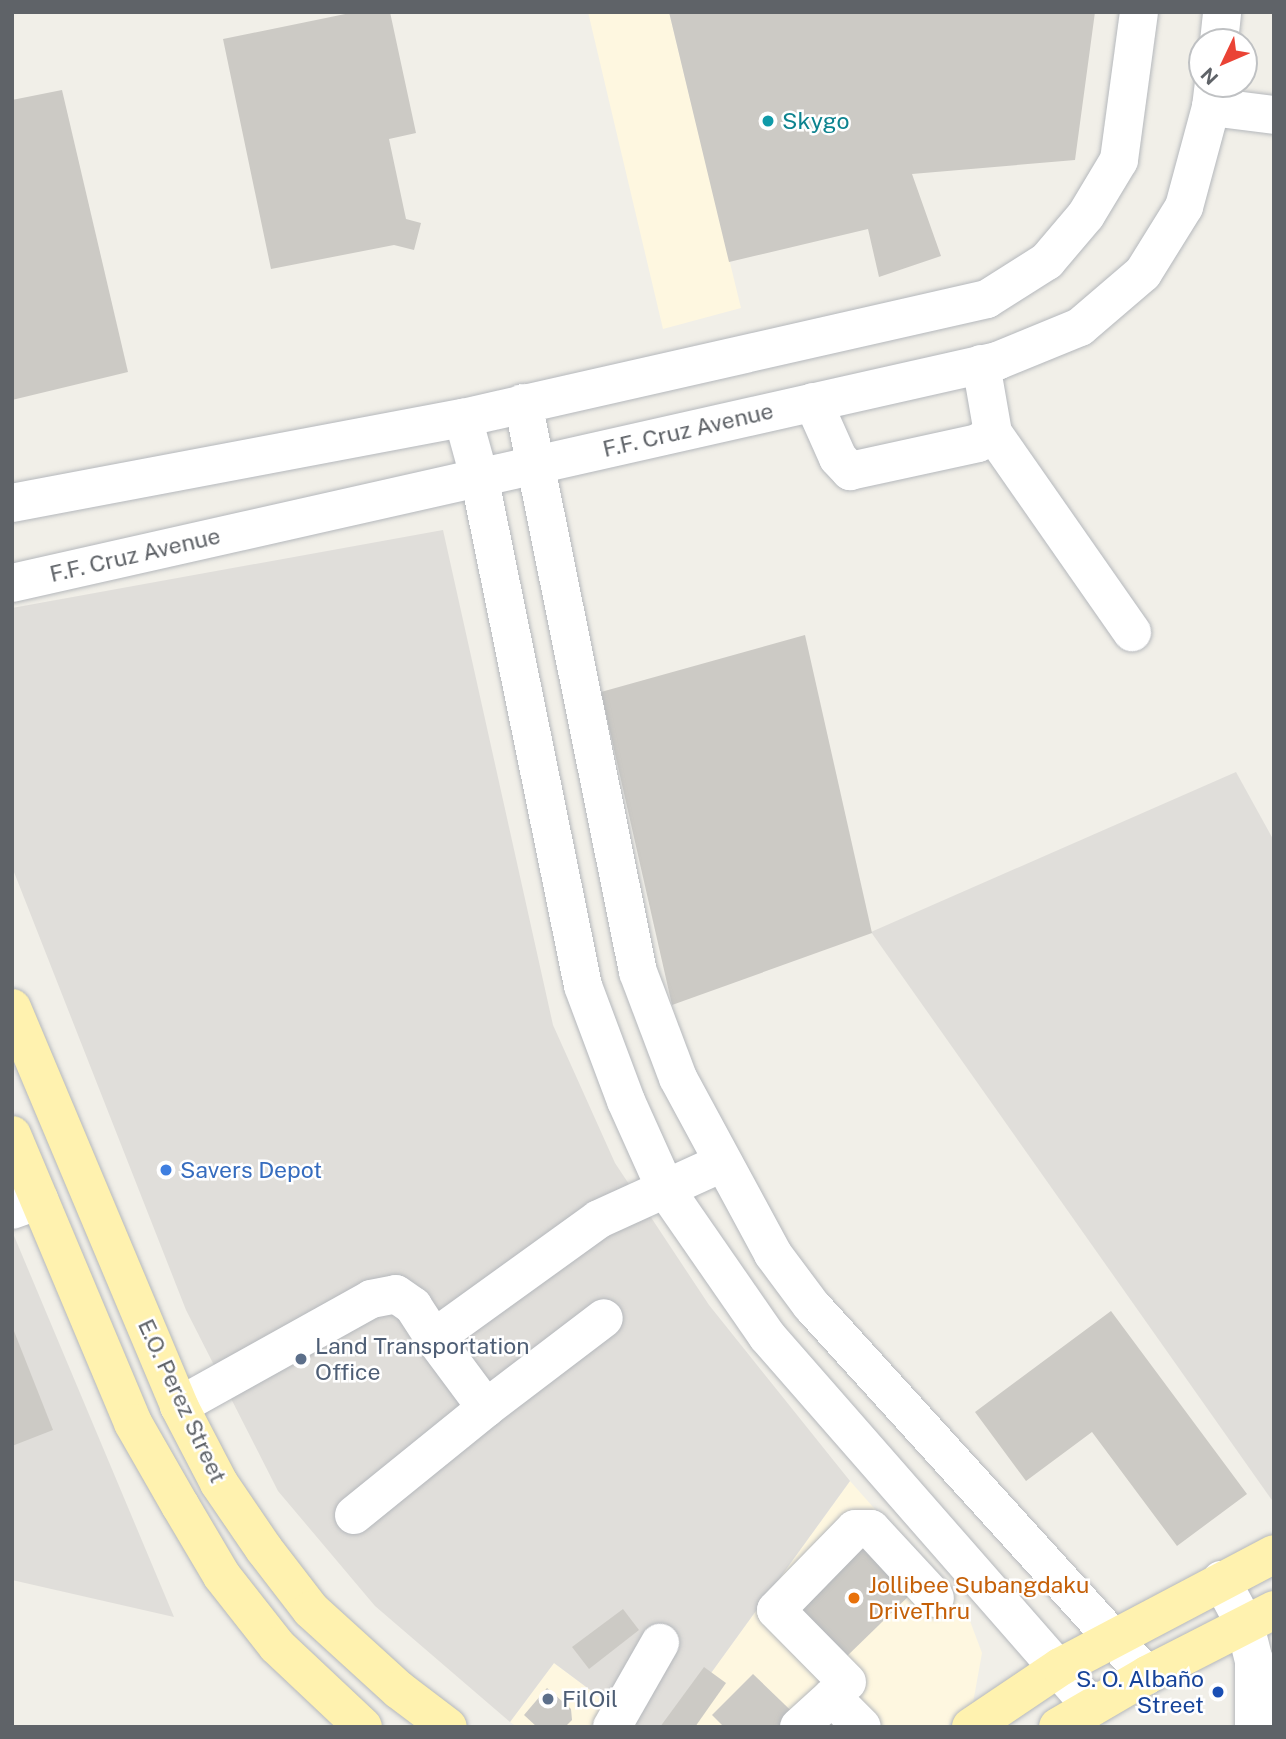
<!DOCTYPE html>
<meta charset="utf-8">
<style>
body{margin:0}
#map{position:relative;width:1286px;height:1739px;overflow:hidden;background:#f1efe8;font-family:"Public Sans",sans-serif}
div>[style]{position:absolute}
[style*='--x']{left:calc(var(--x)*1px);top:calc(var(--y)*1px);width:calc(var(--w)*1px);rotate:calc(var(--a)*1deg)}
.commercial>*{inset:0;background:#fef7e0}
.industrial>*{inset:0;background:#e0deda}
.building>*{inset:0;background:#cccac5}
.roads{filter:drop-shadow(0 0 2px #b5b8bc) drop-shadow(0 0 2px #b5b8bc)}
.minor>*{height:38px;margin:-19px;padding:0 19px;transform-origin:19px;border-radius:19px;background:#fff}
.major>*{height:38px;margin:-19px;padding:0 19px;transform-origin:19px;border-radius:19px;background:#fff2af}
.dots>*{width:19px;height:19px;translate:-50% -50%;box-sizing:border-box;border:4px solid #fff;border-radius:50%}
span{translate:-50% -50%;white-space:nowrap;text-align:center;line-height:1.15;-webkit-text-stroke:5px #fff;paint-order:stroke}
.culture-label{font-size:23px;color:#0d838f}
.left{translate:0 -50%;text-align:left}
.street-label{font-size:23px;color:#5f6368}
.shop-label{font-size:23px;color:#366cbe}
.service-label{font-size:23px;color:#4e5e75}
.food-label{font-size:23px;color:#c56008}
.transit-label{font-size:23px;color:#164399}
.right{translate:-100% -50%;text-align:right}
.frame{position:absolute;inset:0;border:14px solid #5f6368;pointer-events:none}
.north{position:absolute;left:1188px;top:28px;width:70px;height:70px;box-sizing:border-box;background:#fff;border:2px solid #bfc1c3;border-radius:50%;rotate:226deg;font-size:19px;font-weight:700;line-height:28px;text-align:center;color:#5f6368}
.north::after{content:'';display:block;margin:auto;width:24px;height:32px;background:#ea4335;clip-path:polygon(50% 0,100% 100%,50% 72%,0 100%)}
</style>
<div id="map">
<div class="commercial">
<div style="clip-path:polygon(588px 12px,669px 12px,741px 308px,663px 329px)"></div>
<div style="clip-path:polygon(850px 1481px,967px 1613px,982px 1653px,973px 1703px,946px 1727px,672px 1727px)"></div>
<div style="clip-path:polygon(554px 1663px,640px 1727px,517px 1727px,510px 1722px)"></div>
</div>
<div class="industrial">
<div style="clip-path:polygon(443px 530px,553px 1025px,615px 1163px,709px 1305px,850px 1481px,672px 1727px,640px 1727px,554px 1663px,510px 1722px,375px 1606px,278px 1491px,186px 1310px,12px 867px,12px 608px)"></div>
<div style="clip-path:polygon(1236px 772px,1274px 841px,1274px 1503px,871px 932px)"></div>
<div style="clip-path:polygon(12px 1231px,174px 1617px,12px 1580px)"></div>
</div>
<div class="building">
<div style="clip-path:polygon(355px 12px,390px 12px,416px 133px,389px 139px,406px 219px,421px 223px,414px 250px,394px 245px,271px 269px,223px 39px)"></div>
<div style="clip-path:polygon(669px 12px,1095px 12px,1075px 160px,912px 174px,941px 256px,879px 277px,868px 229px,729px 262px)"></div>
<div style="clip-path:polygon(62px 90px,128px 372px,12px 400px,12px 100px)"></div>
<div style="clip-path:polygon(805px 635px,872px 933px,672px 1005px,601px 692px)"></div>
<div style="clip-path:polygon(1111px 1311px,1247px 1494px,1177px 1546px,1092px 1432px,1026px 1481px,975px 1412px)"></div>
<div style="clip-path:polygon(12px 1326px,53px 1430px,12px 1446px)"></div>
<div style="clip-path:polygon(866px 1535px,917px 1588px,843px 1660px,791px 1608px)"></div>
<div style="clip-path:polygon(623px 1609px,639px 1630px,589px 1669px,572px 1647px)"></div>
<div style="clip-path:polygon(704px 1667px,726px 1683px,695px 1727px,660px 1727px)"></div>
<div style="clip-path:polygon(753px 1674px,808px 1727px,724px 1727px,712px 1715px)"></div>
<div style="clip-path:polygon(547px 1688px,571px 1709px,572px 1720px,565px 1727px,537px 1727px,524px 1715px)"></div>
</div>
<div class="roads">
<div class="minor">
<div style="--x:1219;--y:42;--w:30;--a:-84"></div>
<div style="--x:1211;--y:107;--w:64;--a:7.2"></div>
<div style="--x:813;--y:402;--w:61;--a:65.9"></div>
<div style="--x:838;--y:458;--w:18;--a:47"></div>
<div style="--x:850;--y:471;--w:131;--a:-12.3"></div>
<div style="--x:978;--y:443;--w:18;--a:-34"></div>
<div style="--x:993;--y:433;--w:70;--a:-99.9"></div>
<div style="--x:523;--y:403;--w:581;--a:78.57"></div>
<div style="--x:638;--y:972;--w:113;--a:69.3"></div>
<div style="--x:678;--y:1078;--w:200;--a:61.6"></div>
<div style="--x:773;--y:1254;--w:64;--a:53.3"></div>
<div style="--x:811;--y:1305;--w:500;--a:47.8"></div>
<div style="--x:463;--y:418;--w:60;--a:74.6"></div>
<div style="--x:479;--y:476;--w:520;--a:78.47"></div>
<div style="--x:583;--y:986;--w:123;--a:69.5"></div>
<div style="--x:626;--y:1101;--w:98;--a:65.8"></div>
<div style="--x:666;--y:1190;--w:178;--a:55.3"></div>
<div style="--x:767;--y:1336;--w:492;--a:48.8"></div>
<div style="--x:993;--y:433;--w:243;--a:55.1"></div>
<div style="--x:12;--y:503;--w:459;--a:-10.7"></div>
<div style="--x:463;--y:418;--w:537;--a:-12.79"></div>
<div style="--x:987;--y:299;--w:71;--a:-32.3"></div>
<div style="--x:1047;--y:261;--w:60;--a:-49.7"></div>
<div style="--x:1086;--y:215;--w:64;--a:-59"></div>
<div style="--x:1119;--y:160;--w:149;--a:-82.3"></div>
<div style="--x:12;--y:583;--w:1010;--a:-12.7"></div>
<div style="--x:997;--y:361;--w:90;--a:-22.3"></div>
<div style="--x:1080;--y:327;--w:83;--a:-40.6"></div>
<div style="--x:1143;--y:273;--w:78;--a:-58.2"></div>
<div style="--x:1184;--y:207;--w:104;--a:-74.9"></div>
<div style="--x:1211;--y:107;--w:23;--a:-83"></div>
<div style="--x:12;--y:1210;--w:29;--a:-20"></div>
<div style="--x:179;--y:1406;--w:220;--a:-29.1"></div>
<div style="--x:371;--y:1299;--w:25;--a:-11"></div>
<div style="--x:396;--y:1294;--w:21;--a:35"></div>
<div style="--x:413;--y:1306;--w:38;--a:57"></div>
<div style="--x:434;--y:1338;--w:203;--a:-35.8"></div>
<div style="--x:599;--y:1219;--w:135;--a:-24.5"></div>
<div style="--x:486;--y:1408;--w:148;--a:-37.3"></div>
<div style="--x:354;--y:1515;--w:170;--a:-39"></div>
<div style="--x:486;--y:1408;--w:87;--a:-126.6"></div>
<div style="--x:1221;--y:1580;--w:51;--a:61.9"></div>
<div style="--x:1245;--y:1625;--w:36;--a:76"></div>
<div style="--x:1254;--y:1660;--w:67;--a:90"></div>
<div style="--x:847;--y:1682;--w:101;--a:-134.6"></div>
<div style="--x:776;--y:1610;--w:113;--a:-45.7"></div>
<div style="--x:855;--y:1529;--w:16;--a:0"></div>
<div style="--x:871;--y:1529;--w:94;--a:47.2"></div>
<div style="--x:612;--y:1727;--w:97;--a:-60.3"></div>
<div style="--x:799;--y:1727;--w:45;--a:-42.3"></div>
<div style="--x:832;--y:1697;--w:42;--a:45"></div>
</div>
<div class="major">
<div style="--x:12;--y:1008;--w:432;--a:67.2"></div>
<div style="--x:179;--y:1406;--w:87;--a:62.5"></div>
<div style="--x:219;--y:1483;--w:80;--a:55.7"></div>
<div style="--x:264;--y:1549;--w:77;--a:52.4"></div>
<div style="--x:311;--y:1610;--w:119;--a:42.3"></div>
<div style="--x:399;--y:1690;--w:61;--a:37.1"></div>
<div style="--x:12;--y:1135;--w:312;--a:67.2"></div>
<div style="--x:133;--y:1423;--w:95;--a:60.2"></div>
<div style="--x:180;--y:1505;--w:82;--a:59.4"></div>
<div style="--x:222;--y:1576;--w:89;--a:51.8"></div>
<div style="--x:277;--y:1646;--w:118;--a:43.3"></div>
<div style="--x:971;--y:1727;--w:107;--a:-34"></div>
<div style="--x:1060;--y:1667;--w:242;--a:-27.8"></div>
<div style="--x:1058;--y:1727;--w:103;--a:-30.3"></div>
<div style="--x:1147;--y:1675;--w:143;--a:-27.1"></div>
</div>
</div>
<div class="dots">
<div style="left:768px;top:121px;background:#0f9aa8"></div>
<div style="left:166px;top:1170px;background:#3f7fe0"></div>
<div style="left:301px;top:1359px;background:#5c6f8a"></div>
<div style="left:854px;top:1598px;background:#e8710a"></div>
<div style="left:1218px;top:1692px;background:#1a4fb4"></div>
<div style="left:548px;top:1699px;background:#5c6f8a"></div>
</div>
<div class="culture-label">
<span class="left" style="left:782px;top:121px">Skygo</span>
</div>
<div class="street-label">
<span style="left:688px;top:430px;rotate:-13deg">F.F. Cruz Avenue</span>
<span style="left:135px;top:555px;rotate:-13deg">F.F. Cruz Avenue</span>
<span style="left:182px;top:1401px;rotate:65deg">E.O. Perez Street</span>
</div>
<div class="shop-label">
<span class="left" style="left:180px;top:1170px">Savers Depot</span>
</div>
<div class="service-label">
<span class="left" style="left:315px;top:1359px">Land Transportation<br>Office</span>
<span class="left" style="left:562px;top:1699px">FilOil</span>
</div>
<div class="food-label">
<span class="left" style="left:868px;top:1598px">Jollibee Subangdaku<br>DriveThru</span>
</div>
<div class="transit-label">
<span class="right" style="left:1204px;top:1692px">S. O. Albaño<br>Street</span>
</div>
<div class="frame"></div>
<div class="north">N</div>
</div>
